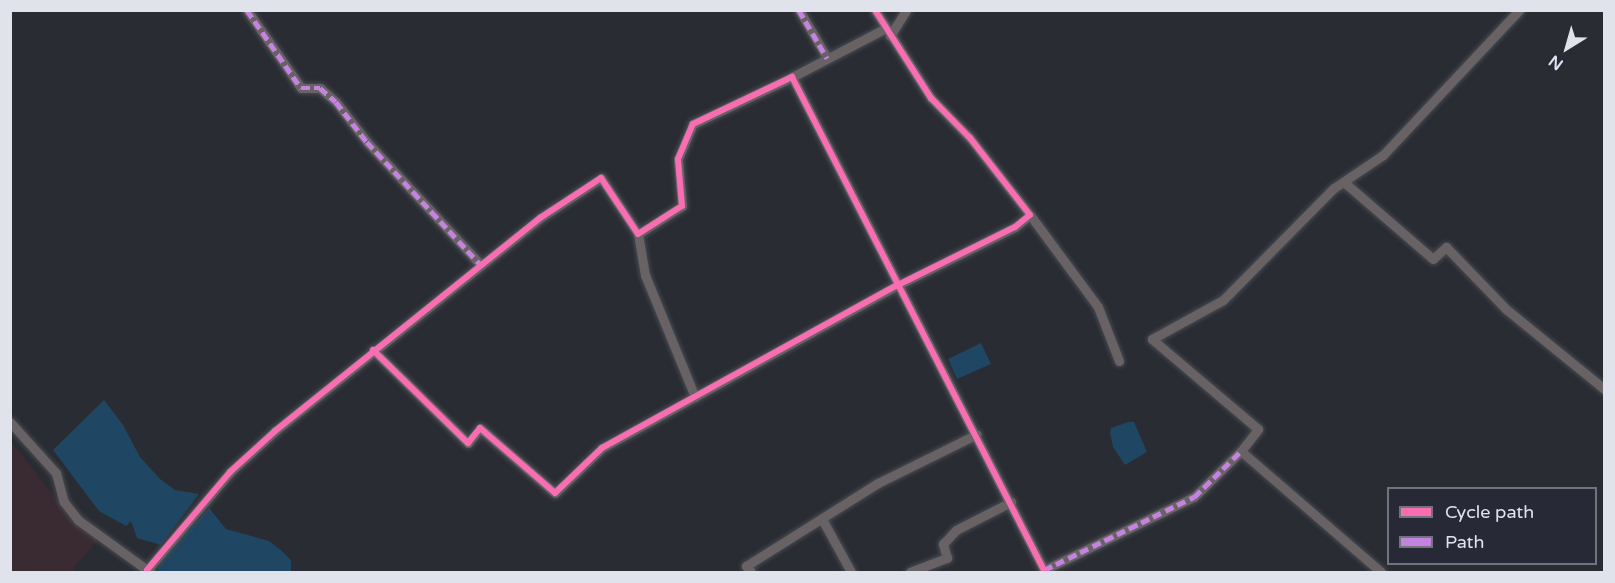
<!DOCTYPE html>
<style>
body{margin:0}
#map{position:relative;width:1615px;height:583px;overflow:hidden;background:#2a2c34;font-family:"Varela Round",sans-serif}
div>[style]{position:absolute}
[style*='--x']{left:calc(var(--x)*1px);top:calc(var(--y)*1px);width:calc(var(--w)*1px);rotate:calc(var(--a)*1deg)}
.industrial>*{inset:0;background:#3a2b33}
.water>*{inset:0;background:#1f4663}
.roads{filter:drop-shadow(0 0 2px #484a51) drop-shadow(0 0 2px #484a51)}
.minor>*{height:9px;margin:-4.5px;padding:0 4.5px;transform-origin:4.5px;border-radius:4.5px;background:#696264}
.quiet>*{height:4.5px;margin-top:-2.25px;transform-origin:0;background:repeating-linear-gradient(90deg,#c483df 0 9px,transparent 0 13.5px)}
.cycleway>*{height:6px;margin:-3px;padding:0 3px;transform-origin:3px;border-radius:3px;background:#f96db3}
span{translate:-50% -50%;white-space:nowrap;text-align:center;line-height:1.15;-webkit-text-stroke:4.5px #272937;paint-order:stroke}
.frame{position:absolute;inset:0;border:12px solid #e0e2ec;pointer-events:none}
.legend{position:absolute;left:1387px;top:487px;width:210px;height:78px;box-sizing:border-box;background:#272937;border:2px solid #71737f;margin:0;padding:8px 10px;list-style:none;font-size:18px;color:#e0e2ec}
.legend li{display:flex;align-items:center;gap:12px;height:30px}
.legend b{width:30px;border:2px solid #71737f}
.north{position:absolute;left:1537px;top:18px;width:60px;height:60px;-webkit-text-stroke:4px #272937;paint-order:stroke;rotate:217deg;font-size:16px;font-weight:700;line-height:24px;text-align:center;color:#e0e2ec}
.north::after{content:'';display:block;margin:auto;width:21px;height:27px;background:#e0e2ec;clip-path:polygon(50% 0,100% 100%,50% 72%,0 100%)}
</style>
<div id="map">
<div class="industrial">
<div style="clip-path:polygon(10px 440px,69px 515px,99px 539px,73px 568px,74px 572px,11px 572px)"></div>
</div>
<div class="water">
<div style="clip-path:polygon(981px 343px,991px 364px,957px 379px,948px 359px)"></div>
<div style="clip-path:polygon(104px 400px,123px 425px,140px 457px,160px 479px,175px 490px,199px 494px,161px 545px,137px 538px,131px 521px,126px 526px,99px 511px,53px 450px)"></div>
<div style="clip-path:polygon(1128px 422px,1134px 422px,1147px 452px,1125px 465px,1113px 447px,1110px 433px,1111px 428px)"></div>
<div style="clip-path:polygon(209px 508px,226px 529px,269px 541px,282px 551px,291px 560px,291px 572px,158px 572px,159px 562px)"></div>
</div>
<div class="roads">
<div class="minor">
<div style="--x:247;--y:10;--w:95;--a:55.3"></div>
<div style="--x:301;--y:88;--w:19;--a:0"></div>
<div style="--x:320;--y:88;--w:21;--a:41"></div>
<div style="--x:336;--y:102;--w:51;--a:52.2"></div>
<div style="--x:367;--y:142;--w:168;--a:47.2"></div>
<div style="--x:799;--y:10;--w:56;--a:59.7"></div>
<div style="--x:890;--y:36;--w:31;--a:-58"></div>
<div style="--x:792;--y:77;--w:106;--a:-27.5"></div>
<div style="--x:1345;--y:183;--w:116;--a:40.8"></div>
<div style="--x:1433;--y:259;--w:18;--a:-43"></div>
<div style="--x:1446;--y:247;--w:86;--a:45.9"></div>
<div style="--x:1506;--y:309;--w:127;--a:39.2"></div>
<div style="--x:1030;--y:215;--w:114;--a:53.5"></div>
<div style="--x:1098;--y:307;--w:58;--a:68.7"></div>
<div style="--x:638;--y:234;--w:42;--a:80.3"></div>
<div style="--x:645;--y:275;--w:132;--a:67.7"></div>
<div style="--x:373;--y:350;--w:133;--a:44.4"></div>
<div style="--x:468;--y:443;--w:19;--a:-51"></div>
<div style="--x:480;--y:428;--w:99;--a:40.9"></div>
<div style="--x:555;--y:493;--w:65;--a:-43.8"></div>
<div style="--x:602;--y:448;--w:336;--a:-28.9"></div>
<div style="--x:896;--y:286;--w:133;--a:-26.4"></div>
<div style="--x:1015;--y:227;--w:19;--a:-39"></div>
<div style="--x:1030;--y:215;--w:98;--a:-127.9"></div>
<div style="--x:970;--y:138;--w:56;--a:-134.3"></div>
<div style="--x:931;--y:98;--w:104;--a:-122.5"></div>
<div style="--x:10;--y:422;--w:69;--a:48"></div>
<div style="--x:56;--y:473;--w:30;--a:75"></div>
<div style="--x:64;--y:502;--w:23;--a:52"></div>
<div style="--x:78;--y:520;--w:89;--a:35.8"></div>
<div style="--x:822;--y:519;--w:60;--a:61.3"></div>
<div style="--x:147;--y:570;--w:128;--a:-49.7"></div>
<div style="--x:230;--y:472;--w:61;--a:-42.3"></div>
<div style="--x:275;--y:431;--w:340;--a:-38.8"></div>
<div style="--x:540;--y:218;--w:73;--a:-33.3"></div>
<div style="--x:601;--y:178;--w:67;--a:56.5"></div>
<div style="--x:638;--y:234;--w:52;--a:-32.5"></div>
<div style="--x:682;--y:206;--w:47;--a:-94.9"></div>
<div style="--x:678;--y:159;--w:38;--a:-67"></div>
<div style="--x:693;--y:124;--w:110;--a:-25.4"></div>
<div style="--x:792;--y:77;--w:556;--a:62.93"></div>
<div style="--x:1044;--y:570;--w:167;--a:-26"></div>
<div style="--x:1194;--y:497;--w:66;--a:-44.4"></div>
<div style="--x:751;--y:572;--w:8;--a:-130"></div>
<div style="--x:746;--y:566;--w:156;--a:-32.2"></div>
<div style="--x:878;--y:483;--w:110;--a:-26.3"></div>
<div style="--x:910;--y:572;--w:40;--a:-21"></div>
<div style="--x:947;--y:558;--w:15;--a:-106"></div>
<div style="--x:943;--y:544;--w:19;--a:-47"></div>
<div style="--x:956;--y:530;--w:62;--a:-27"></div>
<div style="--x:1381;--y:572;--w:185;--a:-139.2"></div>
<div style="--x:1241;--y:451;--w:28;--a:-52"></div>
<div style="--x:1258;--y:429;--w:139;--a:-139.7"></div>
<div style="--x:1152;--y:339;--w:81;--a:-28.8"></div>
<div style="--x:1223;--y:300;--w:158;--a:-45.3"></div>
<div style="--x:1334;--y:188;--w:59;--a:-34"></div>
<div style="--x:1383;--y:155;--w:199;--a:-46.8"></div>
</div>
</div>
<div class="quiet">
<div style="--x:247;--y:10;--w:95;--a:55.3"></div>
<div style="--x:301;--y:88;--w:19;--a:0"></div>
<div style="--x:320;--y:88;--w:21;--a:41"></div>
<div style="--x:336;--y:102;--w:51;--a:52.2"></div>
<div style="--x:367;--y:142;--w:168;--a:47.2"></div>
<div style="--x:799;--y:10;--w:56;--a:59.7"></div>
<div style="--x:1044;--y:570;--w:167;--a:-26"></div>
<div style="--x:1194;--y:497;--w:66;--a:-44.4"></div>
</div>
<div class="cycleway">
<div style="--x:373;--y:350;--w:133;--a:44.4"></div>
<div style="--x:468;--y:443;--w:19;--a:-51"></div>
<div style="--x:480;--y:428;--w:99;--a:40.9"></div>
<div style="--x:555;--y:493;--w:65;--a:-43.8"></div>
<div style="--x:602;--y:448;--w:336;--a:-28.9"></div>
<div style="--x:896;--y:286;--w:133;--a:-26.4"></div>
<div style="--x:1015;--y:227;--w:19;--a:-39"></div>
<div style="--x:1030;--y:215;--w:98;--a:-127.9"></div>
<div style="--x:970;--y:138;--w:56;--a:-134.3"></div>
<div style="--x:931;--y:98;--w:104;--a:-122.5"></div>
<div style="--x:147;--y:570;--w:128;--a:-49.7"></div>
<div style="--x:230;--y:472;--w:61;--a:-42.3"></div>
<div style="--x:275;--y:431;--w:340;--a:-38.8"></div>
<div style="--x:540;--y:218;--w:73;--a:-33.3"></div>
<div style="--x:601;--y:178;--w:67;--a:56.5"></div>
<div style="--x:638;--y:234;--w:52;--a:-32.5"></div>
<div style="--x:682;--y:206;--w:47;--a:-94.9"></div>
<div style="--x:678;--y:159;--w:38;--a:-67"></div>
<div style="--x:693;--y:124;--w:110;--a:-25.4"></div>
<div style="--x:792;--y:77;--w:556;--a:62.93"></div>
</div>
<div class="frame"></div>
<ul class="legend">
<li><b style="height:8px;background:#f96db3"></b>Cycle path</li>
<li><b style="height:8px;background:#c483df"></b>Path</li>
</ul>
<div class="north">N</div>
</div>
